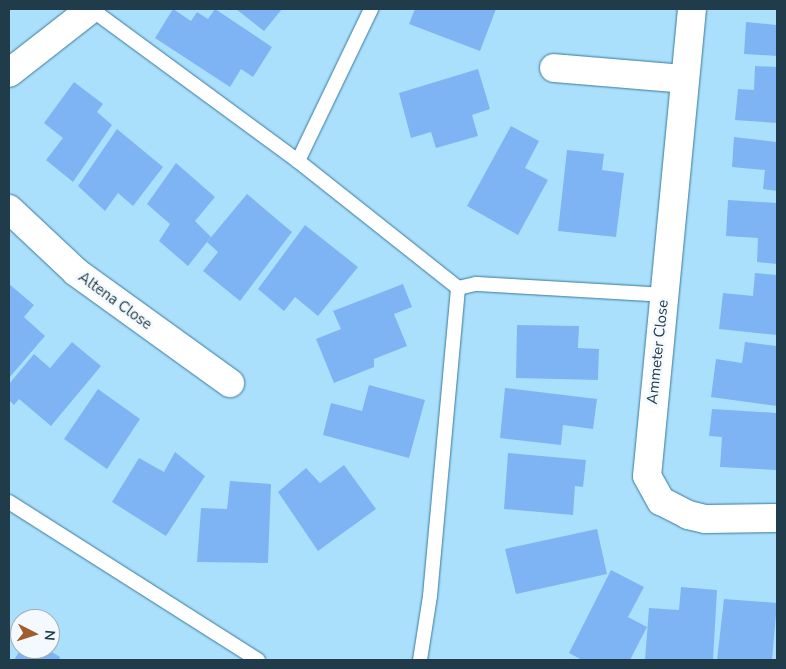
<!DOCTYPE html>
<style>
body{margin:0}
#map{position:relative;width:786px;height:669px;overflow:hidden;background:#abe0fd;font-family:"Nunito Sans",sans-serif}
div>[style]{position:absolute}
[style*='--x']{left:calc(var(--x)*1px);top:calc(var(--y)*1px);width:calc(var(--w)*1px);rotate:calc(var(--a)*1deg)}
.building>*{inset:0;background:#7eb4f3}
.roads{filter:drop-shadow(0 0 1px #387a9b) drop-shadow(0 0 1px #387a9b)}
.lane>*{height:14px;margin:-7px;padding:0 7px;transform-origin:7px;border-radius:7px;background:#fff}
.street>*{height:28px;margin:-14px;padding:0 14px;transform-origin:14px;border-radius:14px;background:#fff}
span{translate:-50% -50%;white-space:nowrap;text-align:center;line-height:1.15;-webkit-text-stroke:5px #f3f9fd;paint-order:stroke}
.street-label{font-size:15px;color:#203b4a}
.frame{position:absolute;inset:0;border:10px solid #203b4a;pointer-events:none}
.north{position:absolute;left:10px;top:609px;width:50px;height:50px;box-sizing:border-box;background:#f3f9fd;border:1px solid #9fadb5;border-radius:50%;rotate:95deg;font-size:14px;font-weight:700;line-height:20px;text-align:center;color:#203b4a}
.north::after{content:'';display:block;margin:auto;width:18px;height:22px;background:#a15d2e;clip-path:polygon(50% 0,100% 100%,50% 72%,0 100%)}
</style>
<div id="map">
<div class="building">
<div style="clip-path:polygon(173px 9px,191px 21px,197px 12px,208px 19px,215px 9px,272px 47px,253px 77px,241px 69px,230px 87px,155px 38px)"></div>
<div style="clip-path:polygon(236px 9px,282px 9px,264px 31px)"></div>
<div style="clip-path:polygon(415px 9px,496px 9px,480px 51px,409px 24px)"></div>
<div style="clip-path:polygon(746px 22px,777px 25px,777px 56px,744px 54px)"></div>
<div style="clip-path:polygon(755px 66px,777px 67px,777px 123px,735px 120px,738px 89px,754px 90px)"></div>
<div style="clip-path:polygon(478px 69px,490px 109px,472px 115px,478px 136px,436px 148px,431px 132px,411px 138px,399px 93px)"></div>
<div style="clip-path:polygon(74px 82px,103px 104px,97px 112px,112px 125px,73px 182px,46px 160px,63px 138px,44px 123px)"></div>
<div style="clip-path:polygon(511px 126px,539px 141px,525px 168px,548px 180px,518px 235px,467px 206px)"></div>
<div style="clip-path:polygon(117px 129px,163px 167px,133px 206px,118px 193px,105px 211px,78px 186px)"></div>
<div style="clip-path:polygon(734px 137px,777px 142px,777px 191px,763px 189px,765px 170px,732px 167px)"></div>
<div style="clip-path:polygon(567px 150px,604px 154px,602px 170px,624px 173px,616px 237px,558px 231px)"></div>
<div style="clip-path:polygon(176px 163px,215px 197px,195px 221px,211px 237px,188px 266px,159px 241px,170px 224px,147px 204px)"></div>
<div style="clip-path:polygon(247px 194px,292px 232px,240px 301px,203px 271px,218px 252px,207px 242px)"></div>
<div style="clip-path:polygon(728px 200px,777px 203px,777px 264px,757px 262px,758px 238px,726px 236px)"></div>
<div style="clip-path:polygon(305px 225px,358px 267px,318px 316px,295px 297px,284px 311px,258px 289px)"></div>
<div style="clip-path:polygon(755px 273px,777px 275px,777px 335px,719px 329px,723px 293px,753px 296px)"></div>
<div style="clip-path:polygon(9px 284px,34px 305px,24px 317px,45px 336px,9px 378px)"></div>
<div style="clip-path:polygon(403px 284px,412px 307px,394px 314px,407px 346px,374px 359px,374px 367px,334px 383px,316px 339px,341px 329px,333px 311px)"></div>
<div style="clip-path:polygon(517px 325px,579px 326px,578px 348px,599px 349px,598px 380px,516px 378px)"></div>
<div style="clip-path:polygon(72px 342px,101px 366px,51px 426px,19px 399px,14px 405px,9px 400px,9px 384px,34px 354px,50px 368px)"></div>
<div style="clip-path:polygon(745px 342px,777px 346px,777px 406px,711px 397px,716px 359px,742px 363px)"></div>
<div style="clip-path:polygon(369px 385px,425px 400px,409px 458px,323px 435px,331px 403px,362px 411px)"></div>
<div style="clip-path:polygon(505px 388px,597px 399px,593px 429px,563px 425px,561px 445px,500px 438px)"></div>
<div style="clip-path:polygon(98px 389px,140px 419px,107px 469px,64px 439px)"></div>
<div style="clip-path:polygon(712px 409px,777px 413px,777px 470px,720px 467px,722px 437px,709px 436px)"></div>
<div style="clip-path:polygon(175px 452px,205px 476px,166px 536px,112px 502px,139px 458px,164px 472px)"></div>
<div style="clip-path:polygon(508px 453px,586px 460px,583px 487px,575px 486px,573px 515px,504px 509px)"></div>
<div style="clip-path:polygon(344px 465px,376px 509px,318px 551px,278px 492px,306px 468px,320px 483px)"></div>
<div style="clip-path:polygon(230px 481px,271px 484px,268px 563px,197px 562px,201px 508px,227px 509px)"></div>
<div style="clip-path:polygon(597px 529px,607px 574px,516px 594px,505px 549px)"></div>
<div style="clip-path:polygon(611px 570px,644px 587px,628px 617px,647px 627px,630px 660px,582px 660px,569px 653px)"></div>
<div style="clip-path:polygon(681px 587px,717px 590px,713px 660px,645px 660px,649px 608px,679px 610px)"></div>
<div style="clip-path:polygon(724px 599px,777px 603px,772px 660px,717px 660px)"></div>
<div style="clip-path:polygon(21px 649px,47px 649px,60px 657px,59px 660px,14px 660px)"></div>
</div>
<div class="roads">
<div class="lane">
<div style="--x:91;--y:9;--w:257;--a:36.3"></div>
<div style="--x:298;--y:161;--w:204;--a:38.4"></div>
<div style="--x:458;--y:288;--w:18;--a:-13"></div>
<div style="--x:476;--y:284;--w:188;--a:3.3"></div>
<div style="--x:298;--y:161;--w:169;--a:-64.3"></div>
<div style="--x:9;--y:502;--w:295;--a:32.4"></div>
<div style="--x:420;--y:660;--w:65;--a:-81.1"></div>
<div style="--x:430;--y:596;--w:309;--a:-84.8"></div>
</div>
<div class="street">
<div style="--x:692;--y:9;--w:469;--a:95.5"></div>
<div style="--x:647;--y:476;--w:29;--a:61"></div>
<div style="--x:661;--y:501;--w:30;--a:27"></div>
<div style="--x:688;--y:515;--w:17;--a:13"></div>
<div style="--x:705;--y:519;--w:72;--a:-0.8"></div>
<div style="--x:554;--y:68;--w:131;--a:4.8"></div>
<div style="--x:9;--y:73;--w:104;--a:-38"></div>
<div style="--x:9;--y:209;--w:92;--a:43.2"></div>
<div style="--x:76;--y:272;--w:190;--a:35.8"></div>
</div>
</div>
<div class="street-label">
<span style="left:115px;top:301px;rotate:36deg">Altena Close</span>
<span style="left:658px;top:352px;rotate:-84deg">Ammeter Close</span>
</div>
<div class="frame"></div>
<div class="north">N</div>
</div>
